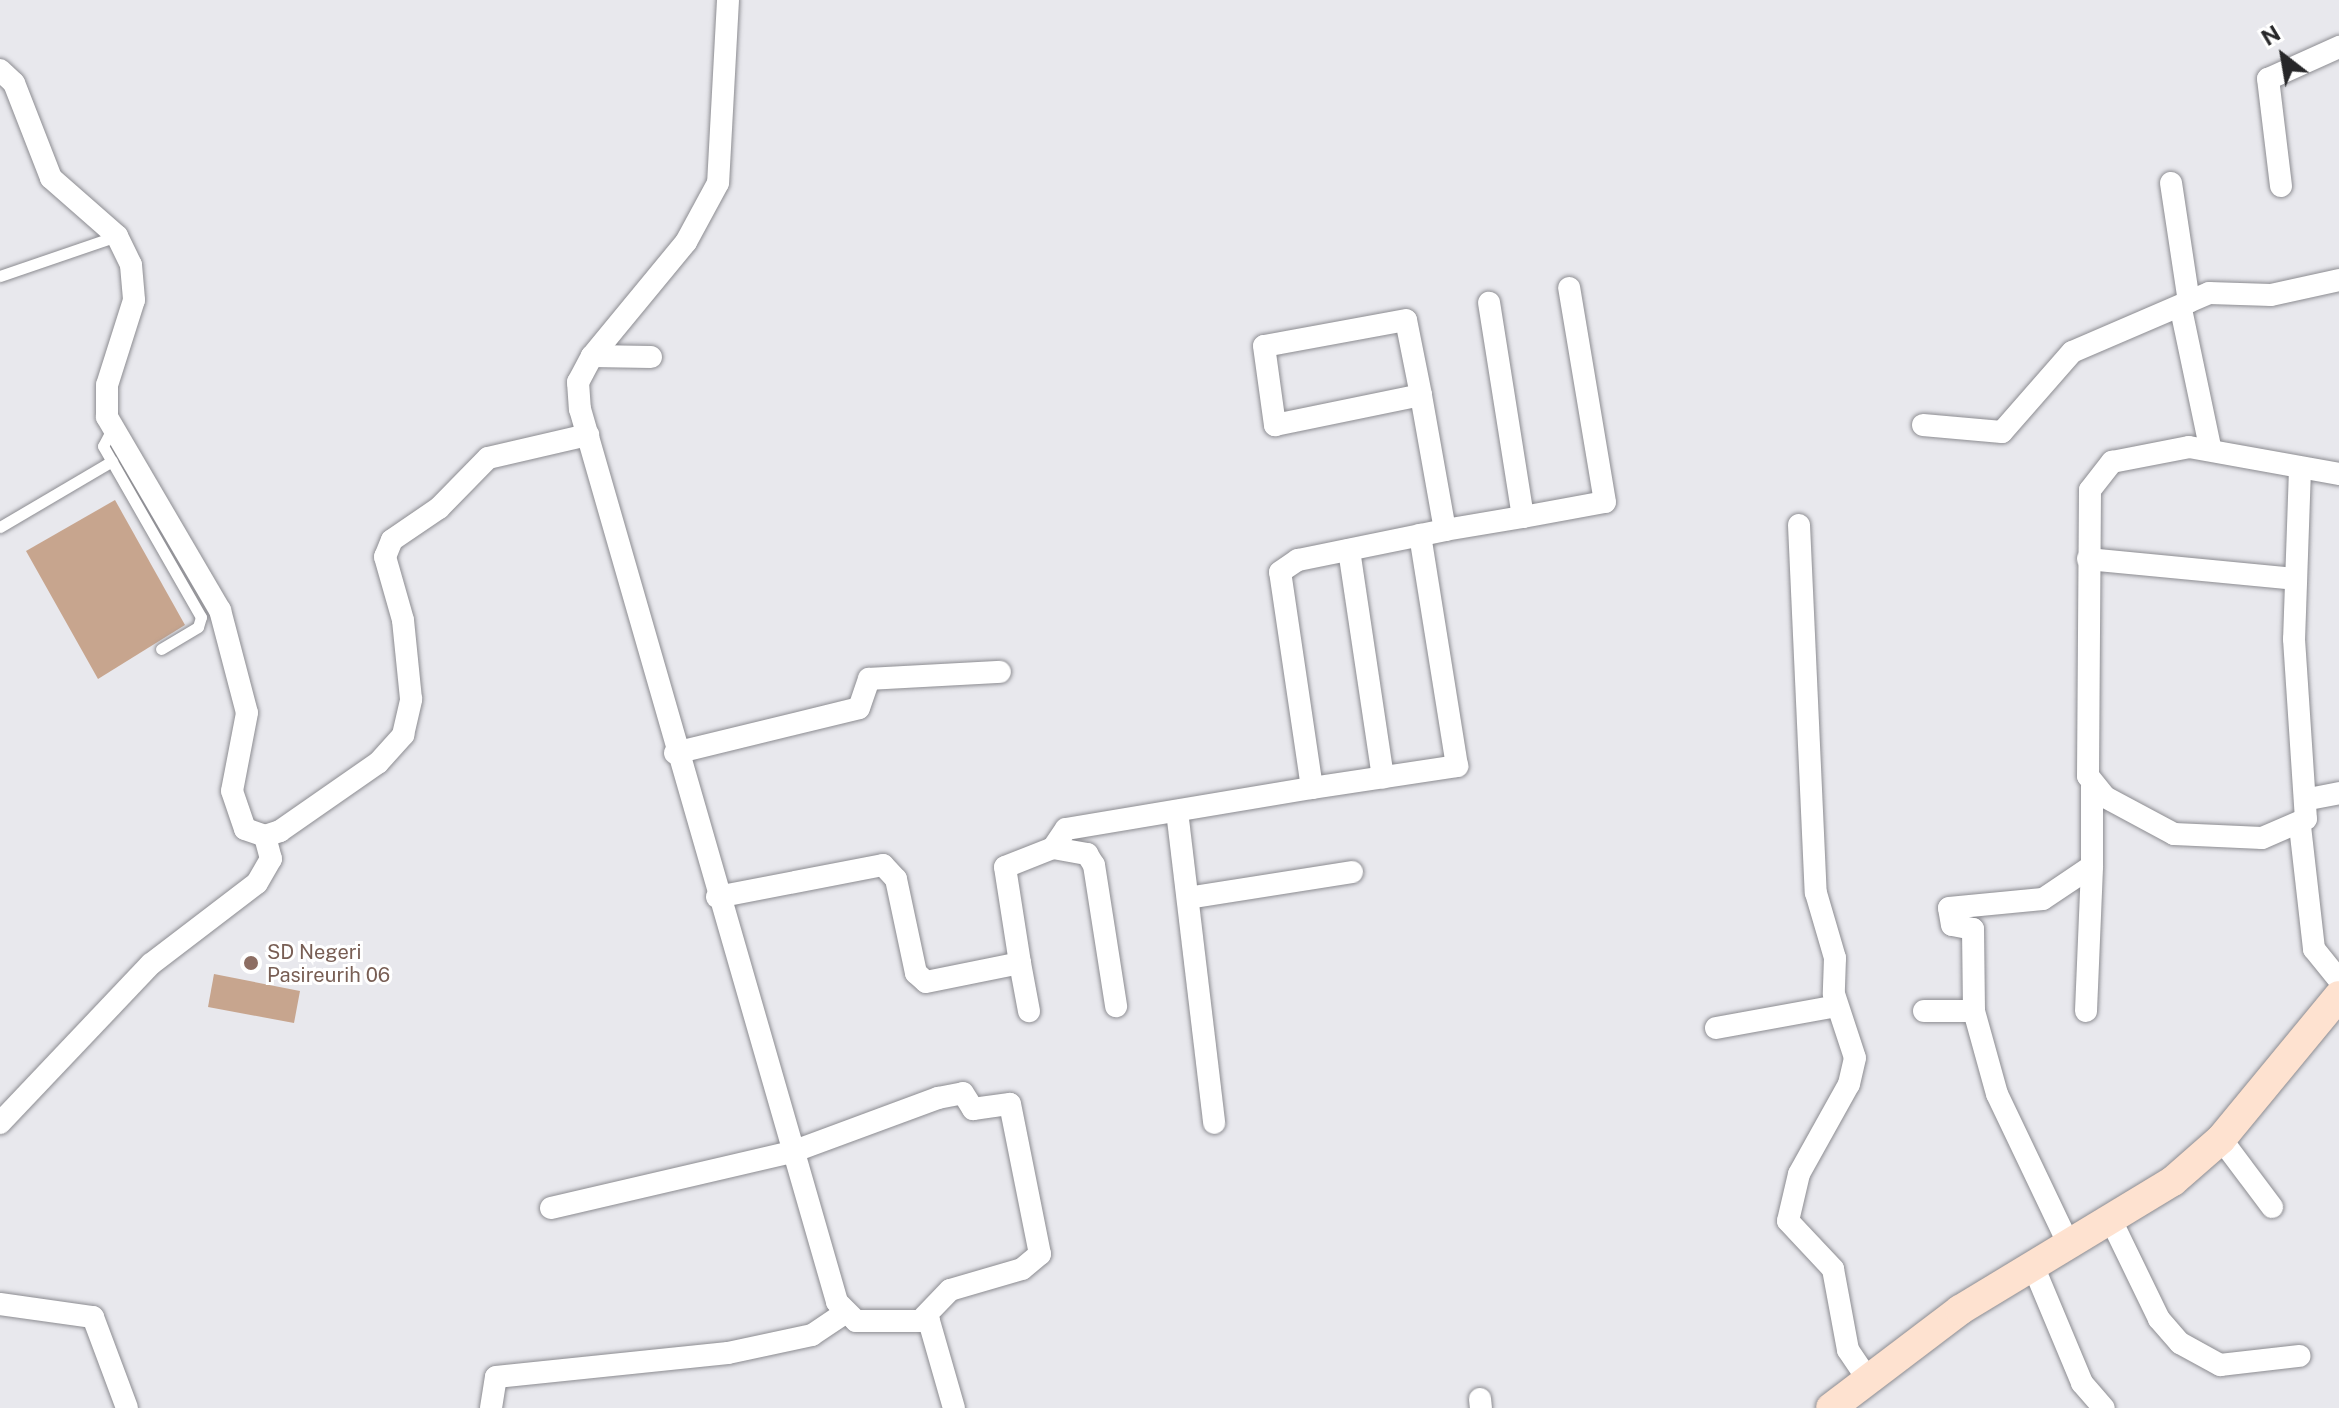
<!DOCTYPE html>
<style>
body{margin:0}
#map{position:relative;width:2339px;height:1408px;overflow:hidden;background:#e8e8ed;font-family:"Public Sans",sans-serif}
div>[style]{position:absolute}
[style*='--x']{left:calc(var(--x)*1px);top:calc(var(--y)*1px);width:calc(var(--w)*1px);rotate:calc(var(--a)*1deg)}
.building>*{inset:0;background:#c7a58e}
.roads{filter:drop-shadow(0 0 2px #8c8c91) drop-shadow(0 0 2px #8c8c91)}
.service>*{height:11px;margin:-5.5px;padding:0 5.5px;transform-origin:5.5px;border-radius:5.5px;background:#fff}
.minor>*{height:22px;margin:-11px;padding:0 11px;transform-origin:11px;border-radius:11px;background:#fff}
.secondary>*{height:30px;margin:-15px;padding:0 15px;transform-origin:15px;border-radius:15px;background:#fee2d0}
.dots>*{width:22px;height:22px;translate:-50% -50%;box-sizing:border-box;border:4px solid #fff;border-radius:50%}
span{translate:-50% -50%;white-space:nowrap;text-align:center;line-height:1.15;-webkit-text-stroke:6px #fff;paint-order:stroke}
.education-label{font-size:20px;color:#785e54}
.left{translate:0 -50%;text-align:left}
.north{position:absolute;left:2243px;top:16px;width:80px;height:80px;-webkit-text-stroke:6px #fff;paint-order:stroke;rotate:329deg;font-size:22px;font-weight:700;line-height:32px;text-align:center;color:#272729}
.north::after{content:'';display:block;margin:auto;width:28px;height:36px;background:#272729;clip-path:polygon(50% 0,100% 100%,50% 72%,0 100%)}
</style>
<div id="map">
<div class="building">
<div style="clip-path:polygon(115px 500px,185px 625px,98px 679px,26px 551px)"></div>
<div style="clip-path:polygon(214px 974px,300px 991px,294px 1023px,208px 1007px)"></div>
</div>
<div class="roads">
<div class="service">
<div style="--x:0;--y:276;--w:124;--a:-18.9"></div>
<div style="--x:111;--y:431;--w:17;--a:118"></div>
<div style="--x:103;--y:446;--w:197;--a:60.2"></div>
<div style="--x:201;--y:617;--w:10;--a:107"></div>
<div style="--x:198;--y:627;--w:43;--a:149.3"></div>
<div style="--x:0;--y:527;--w:130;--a:-30.5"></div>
</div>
<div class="minor">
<div style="--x:728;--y:0;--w:183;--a:93.1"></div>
<div style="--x:718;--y:183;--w:67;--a:118.5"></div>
<div style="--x:686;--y:242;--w:148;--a:129.5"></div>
<div style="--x:592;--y:356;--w:30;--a:118"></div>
<div style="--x:578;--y:382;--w:27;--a:86"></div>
<div style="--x:580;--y:409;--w:929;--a:73.94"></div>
<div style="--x:837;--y:1302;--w:27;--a:45"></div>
<div style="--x:856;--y:1321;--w:73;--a:0"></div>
<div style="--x:929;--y:1321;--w:91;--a:74"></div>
<div style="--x:0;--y:70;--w:19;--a:43"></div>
<div style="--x:14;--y:83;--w:102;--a:68.7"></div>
<div style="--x:51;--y:178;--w:88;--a:41.3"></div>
<div style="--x:117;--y:236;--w:32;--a:64"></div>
<div style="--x:131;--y:265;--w:35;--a:85"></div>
<div style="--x:134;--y:300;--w:89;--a:107.6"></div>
<div style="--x:107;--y:385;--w:32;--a:90"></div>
<div style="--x:107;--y:417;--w:224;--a:59.7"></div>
<div style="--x:220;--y:610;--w:106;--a:75.3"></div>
<div style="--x:247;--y:713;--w:79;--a:100.9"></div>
<div style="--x:232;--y:791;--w:40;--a:71.1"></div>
<div style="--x:245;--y:829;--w:21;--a:19"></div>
<div style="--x:265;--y:836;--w:16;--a:-18"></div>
<div style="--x:280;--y:831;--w:119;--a:-34.8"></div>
<div style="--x:378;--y:763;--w:38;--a:-48"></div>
<div style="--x:403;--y:735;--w:37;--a:-77"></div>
<div style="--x:411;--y:699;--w:79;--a:-95.8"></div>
<div style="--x:403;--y:620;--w:66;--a:-105.9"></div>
<div style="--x:385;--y:557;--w:18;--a:-68"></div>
<div style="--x:392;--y:540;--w:57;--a:-34.2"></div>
<div style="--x:439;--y:508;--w:70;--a:-45.6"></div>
<div style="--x:488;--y:458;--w:103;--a:-13"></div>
<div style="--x:2171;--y:183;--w:120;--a:81.4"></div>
<div style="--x:2281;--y:186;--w:108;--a:-96.9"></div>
<div style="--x:2268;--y:79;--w:78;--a:-24.3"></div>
<div style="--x:2181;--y:309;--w:141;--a:78.1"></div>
<div style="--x:592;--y:356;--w:59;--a:1"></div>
<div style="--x:1923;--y:425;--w:79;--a:5.1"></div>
<div style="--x:2002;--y:432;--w:106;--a:-48.8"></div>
<div style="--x:2072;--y:352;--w:149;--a:-23.3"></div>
<div style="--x:2209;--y:293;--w:62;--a:1.8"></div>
<div style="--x:2271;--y:295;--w:70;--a:-12.4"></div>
<div style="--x:2300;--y:469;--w:170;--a:92"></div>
<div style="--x:2294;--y:639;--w:180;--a:86.2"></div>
<div style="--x:2306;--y:819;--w:48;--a:156.6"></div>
<div style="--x:2262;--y:838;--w:88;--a:-177.4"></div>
<div style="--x:2174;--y:834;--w:78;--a:-151.8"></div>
<div style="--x:2105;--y:797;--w:27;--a:-129"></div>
<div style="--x:2088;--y:776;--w:286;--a:-89.6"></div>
<div style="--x:2090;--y:490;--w:36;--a:-52"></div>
<div style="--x:2112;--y:462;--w:78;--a:-11"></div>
<div style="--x:2189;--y:447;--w:152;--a:10.2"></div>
<div style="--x:1523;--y:517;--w:83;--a:-10.4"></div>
<div style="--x:1605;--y:502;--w:217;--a:-99.5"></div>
<div style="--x:1799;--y:525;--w:368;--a:87.4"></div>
<div style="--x:1816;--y:893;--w:68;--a:73.7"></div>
<div style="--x:1835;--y:958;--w:36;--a:92"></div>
<div style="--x:1834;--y:994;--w:67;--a:71.8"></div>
<div style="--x:1855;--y:1058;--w:27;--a:103"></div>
<div style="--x:1849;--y:1084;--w:103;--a:119.1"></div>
<div style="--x:1799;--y:1174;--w:48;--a:103.2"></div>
<div style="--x:1788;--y:1221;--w:66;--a:46.8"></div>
<div style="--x:1833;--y:1269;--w:82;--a:79.5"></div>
<div style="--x:1848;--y:1350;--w:34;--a:56"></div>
<div style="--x:1445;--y:530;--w:79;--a:-9.5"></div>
<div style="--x:1523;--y:517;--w:217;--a:-99"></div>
<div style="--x:1349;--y:550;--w:230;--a:81.5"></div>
<div style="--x:2088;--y:559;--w:207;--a:5.5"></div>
<div style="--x:675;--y:753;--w:189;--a:-13.7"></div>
<div style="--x:859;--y:708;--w:31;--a:-71"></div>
<div style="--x:869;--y:679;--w:131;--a:-3.1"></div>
<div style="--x:1312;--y:788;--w:147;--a:-8.6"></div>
<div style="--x:1457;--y:766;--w:234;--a:-99.1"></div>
<div style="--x:2309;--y:799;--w:31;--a:-11"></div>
<div style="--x:1177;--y:811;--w:314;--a:83.2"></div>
<div style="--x:2300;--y:826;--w:124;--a:83.5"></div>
<div style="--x:2314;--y:949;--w:40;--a:51"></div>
<div style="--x:1053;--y:848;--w:35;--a:10"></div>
<div style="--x:1087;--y:854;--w:13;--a:58"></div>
<div style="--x:1094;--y:865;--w:143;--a:81.1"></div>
<div style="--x:717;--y:897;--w:169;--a:-10.9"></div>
<div style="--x:883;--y:865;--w:19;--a:47"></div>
<div style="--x:896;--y:879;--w:96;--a:78"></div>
<div style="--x:916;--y:973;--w:13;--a:42"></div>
<div style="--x:926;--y:982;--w:96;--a:-11.4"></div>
<div style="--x:1020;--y:963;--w:97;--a:-98.9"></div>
<div style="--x:1005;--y:867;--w:52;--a:-21.6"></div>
<div style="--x:1053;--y:848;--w:23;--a:-56"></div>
<div style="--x:1066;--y:829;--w:249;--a:-9.5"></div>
<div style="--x:1312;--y:788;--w:218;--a:-98.4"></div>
<div style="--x:1280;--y:572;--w:22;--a:-34"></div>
<div style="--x:1298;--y:560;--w:150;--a:-11.5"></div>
<div style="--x:1445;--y:530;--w:137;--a:-100.1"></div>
<div style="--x:1421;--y:395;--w:76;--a:-101.3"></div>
<div style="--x:1406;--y:320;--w:144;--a:169.6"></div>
<div style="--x:1264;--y:346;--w:80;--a:82.1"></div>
<div style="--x:1275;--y:425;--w:149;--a:-11.6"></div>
<div style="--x:1188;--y:898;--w:166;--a:-9"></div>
<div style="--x:1020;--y:963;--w:49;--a:79.4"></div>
<div style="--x:1924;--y:1011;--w:50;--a:0"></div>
<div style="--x:2086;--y:1011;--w:145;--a:-87.6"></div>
<div style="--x:1716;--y:1028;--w:123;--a:-10.3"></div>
<div style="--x:0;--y:1123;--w:219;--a:-46.5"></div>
<div style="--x:151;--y:964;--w:133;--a:-37.4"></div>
<div style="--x:257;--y:883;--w:28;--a:-60"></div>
<div style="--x:271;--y:859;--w:24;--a:-105"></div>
<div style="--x:2221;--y:1139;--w:85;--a:53.1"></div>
<div style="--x:551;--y:1208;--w:247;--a:-13.1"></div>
<div style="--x:792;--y:1152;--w:156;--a:-20.3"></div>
<div style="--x:938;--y:1098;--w:25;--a:-11"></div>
<div style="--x:963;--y:1093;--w:19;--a:58"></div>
<div style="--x:973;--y:1109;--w:37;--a:-8"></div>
<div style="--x:1010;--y:1104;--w:153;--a:78.7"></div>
<div style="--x:1040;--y:1254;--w:23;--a:140"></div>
<div style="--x:1022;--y:1269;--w:75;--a:163.7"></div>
<div style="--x:950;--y:1290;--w:37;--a:134"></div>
<div style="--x:2111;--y:1220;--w:110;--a:64.1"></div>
<div style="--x:2159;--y:1319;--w:32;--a:49"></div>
<div style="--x:2180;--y:1343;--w:46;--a:28.8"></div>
<div style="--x:2220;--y:1365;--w:80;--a:-6.5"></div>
<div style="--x:2069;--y:1245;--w:167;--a:-115.5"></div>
<div style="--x:1997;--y:1094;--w:86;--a:-105.5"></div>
<div style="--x:1974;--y:1011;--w:82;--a:-90.7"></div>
<div style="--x:1973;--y:929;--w:21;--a:-169"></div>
<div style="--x:1952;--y:925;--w:17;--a:-100"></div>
<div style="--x:1949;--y:908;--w:94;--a:-5.5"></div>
<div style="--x:2043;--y:899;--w:59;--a:-34"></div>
<div style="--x:2092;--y:866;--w:80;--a:-90"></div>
<div style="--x:2034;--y:1268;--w:125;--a:67.3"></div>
<div style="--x:2082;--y:1383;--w:33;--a:49"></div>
<div style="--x:0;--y:1304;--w:94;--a:8"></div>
<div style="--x:93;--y:1317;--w:97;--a:69.5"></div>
<div style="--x:1480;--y:1399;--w:9;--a:84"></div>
<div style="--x:491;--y:1408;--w:31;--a:-81"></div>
<div style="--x:496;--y:1377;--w:233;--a:-5.9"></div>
<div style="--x:728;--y:1353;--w:86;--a:-12.1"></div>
<div style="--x:812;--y:1335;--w:37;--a:-34"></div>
</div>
<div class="secondary">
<div style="--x:1831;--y:1408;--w:162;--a:-37.2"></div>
<div style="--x:1960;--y:1310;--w:249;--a:-31.2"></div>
<div style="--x:2173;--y:1181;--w:64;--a:-41.2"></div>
<div style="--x:2221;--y:1139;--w:185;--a:-50.5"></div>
</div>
</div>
<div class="dots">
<div style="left:251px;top:963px;background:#8d6e63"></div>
</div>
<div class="education-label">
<span class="left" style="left:267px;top:964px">SD Negeri<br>Pasireurih 06</span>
</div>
<div class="north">N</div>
</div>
